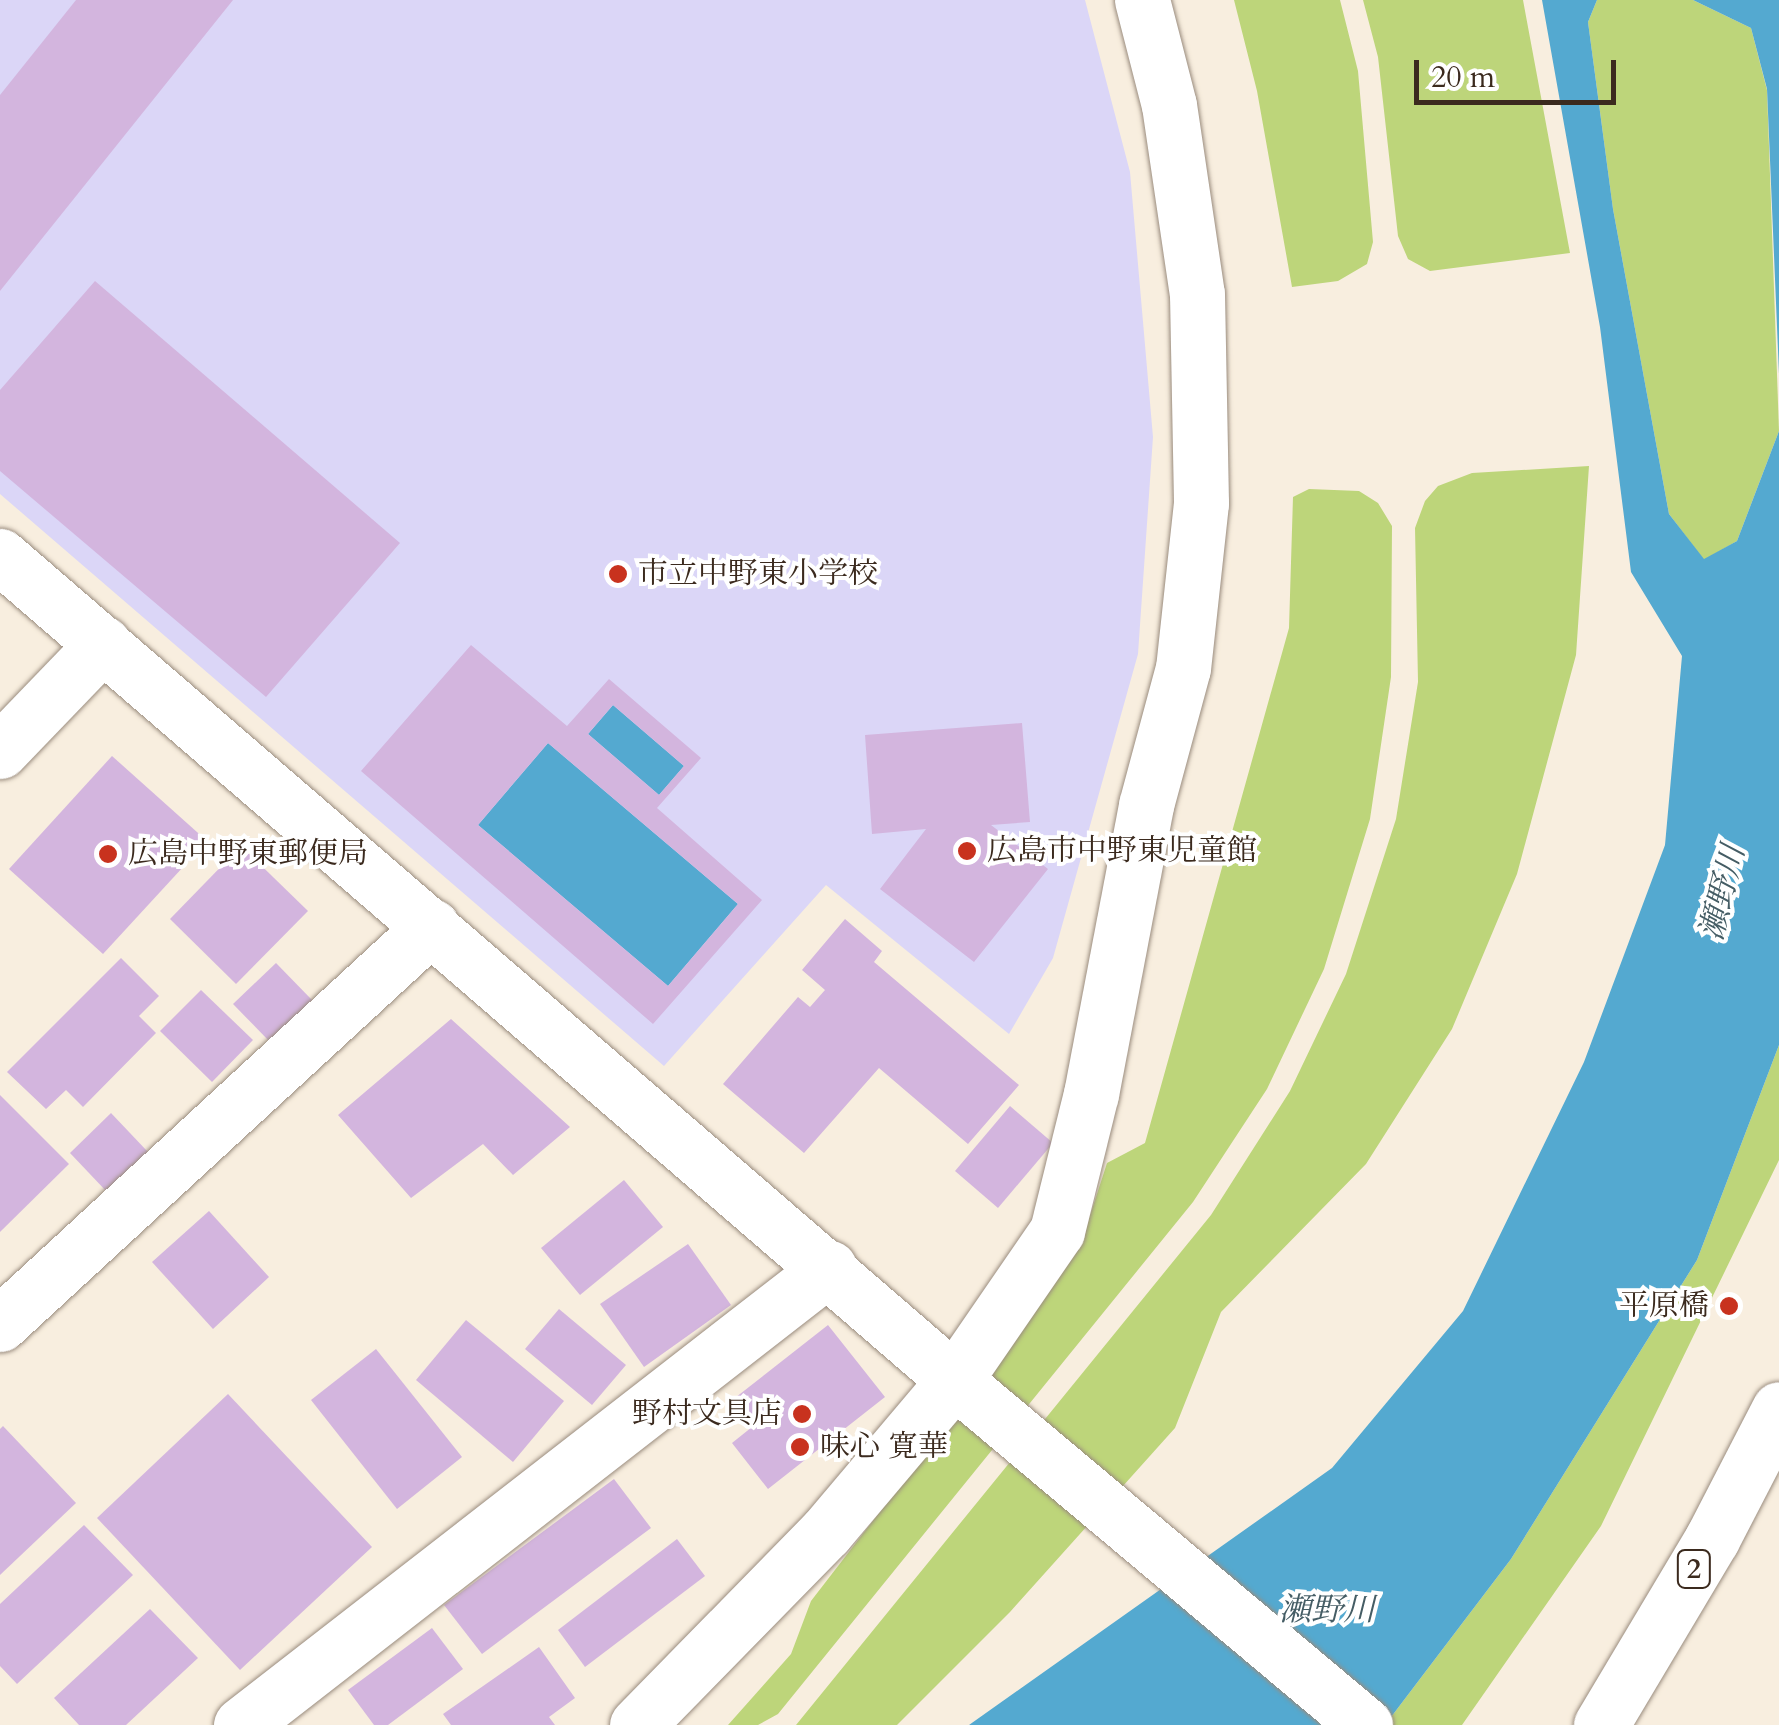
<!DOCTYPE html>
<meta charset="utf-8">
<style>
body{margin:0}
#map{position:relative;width:1779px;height:1725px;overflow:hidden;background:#f8eedf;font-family:Cardo,"Noto Serif JP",serif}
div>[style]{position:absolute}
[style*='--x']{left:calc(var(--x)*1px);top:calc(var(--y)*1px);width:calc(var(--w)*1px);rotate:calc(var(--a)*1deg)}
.built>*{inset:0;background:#dbd6f7}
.green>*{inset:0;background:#bdd57a}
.water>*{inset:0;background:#54a9d0}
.building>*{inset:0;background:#d3b5de}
.roads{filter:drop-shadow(0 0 2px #9a8c7e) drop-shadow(0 0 2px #9a8c7e)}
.minor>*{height:55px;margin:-27.5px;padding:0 27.5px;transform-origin:27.5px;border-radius:27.5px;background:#fff}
.tertiary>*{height:55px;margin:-27.5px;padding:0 27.5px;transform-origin:27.5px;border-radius:27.5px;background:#fff}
.trunk>*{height:55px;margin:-27.5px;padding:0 27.5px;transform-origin:27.5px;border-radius:27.5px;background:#fff}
.dots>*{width:28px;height:28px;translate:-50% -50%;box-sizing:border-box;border:5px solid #fff;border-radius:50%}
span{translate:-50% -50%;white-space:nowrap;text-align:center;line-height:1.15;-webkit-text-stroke:8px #fff;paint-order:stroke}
.shield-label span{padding:2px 8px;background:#fff;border:2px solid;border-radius:8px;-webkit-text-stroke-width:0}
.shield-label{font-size:28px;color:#3b2a1e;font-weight:700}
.poi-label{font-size:30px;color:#3b2a1e}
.left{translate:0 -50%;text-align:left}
.right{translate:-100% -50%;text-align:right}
.water-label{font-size:32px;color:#455d65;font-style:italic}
.scale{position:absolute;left:1414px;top:60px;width:202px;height:45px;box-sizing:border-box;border:5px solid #3b2a1e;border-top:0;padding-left:12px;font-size:30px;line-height:35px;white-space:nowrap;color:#3b2a1e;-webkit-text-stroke:8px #fff;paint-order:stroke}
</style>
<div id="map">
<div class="built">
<div style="clip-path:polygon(0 0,1085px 0,1130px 172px,1153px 437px,1138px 654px,1053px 958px,1009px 1034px,826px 885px,664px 1066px,0 494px)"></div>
</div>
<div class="green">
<div style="clip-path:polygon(1234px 0,1340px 0,1358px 71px,1373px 242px,1367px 264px,1338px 281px,1292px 287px,1257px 91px)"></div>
<div style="clip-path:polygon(1363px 0,1523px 0,1570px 253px,1430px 271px,1408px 259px,1398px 236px,1378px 57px)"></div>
<div style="clip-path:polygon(1597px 0,1693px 0,1751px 28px,1767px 90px,1779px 431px,1737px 541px,1704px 560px,1669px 514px,1613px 209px,1588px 22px)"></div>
<div style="clip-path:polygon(1589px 466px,1576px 655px,1517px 874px,1452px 1029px,1366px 1164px,1221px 1312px,1175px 1428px,1010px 1612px,897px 1725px,796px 1725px,1211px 1215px,1290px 1091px,1346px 974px,1396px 819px,1418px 682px,1415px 528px,1425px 501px,1438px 486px,1472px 473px)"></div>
<div style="clip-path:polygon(1309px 489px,1359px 491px,1378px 503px,1392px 526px,1391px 677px,1370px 819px,1324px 969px,1267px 1089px,1193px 1202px,778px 1714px,758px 1725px,728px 1725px,791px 1654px,811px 1601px,1035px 1311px,1083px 1237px,1107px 1163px,1145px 1143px,1289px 628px,1293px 497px)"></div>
<div style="clip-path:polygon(1779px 1045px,1779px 1160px,1601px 1526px,1462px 1725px,1385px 1725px,1511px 1559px,1697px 1260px)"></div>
</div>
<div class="water">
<div style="clip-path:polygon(1542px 0,1597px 0,1588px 22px,1613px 209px,1669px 514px,1704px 559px,1737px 541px,1779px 431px,1779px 1045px,1697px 1260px,1511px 1559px,1385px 1725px,969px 1725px,1332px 1468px,1463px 1311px,1584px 1062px,1665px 845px,1682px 656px,1631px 572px,1600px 327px)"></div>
<div style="clip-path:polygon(1693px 0,1779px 0,1779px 374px,1767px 89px,1751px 28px)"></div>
<div style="clip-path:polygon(613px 705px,684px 766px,659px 795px,588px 734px)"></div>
<div style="clip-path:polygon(548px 743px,738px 904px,668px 986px,478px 825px)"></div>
</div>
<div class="building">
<div style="clip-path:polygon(76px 0,233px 0,0 291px,0 95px)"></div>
<div style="clip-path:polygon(95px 281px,400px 543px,266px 697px,0 471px,0 390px)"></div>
<div style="clip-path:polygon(evenodd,471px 645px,567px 726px,609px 679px,701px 758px,657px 808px,762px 900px,653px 1024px,361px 771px,471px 645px,613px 705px,684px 766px,659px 795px,588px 734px,613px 705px,471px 645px,548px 743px,738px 904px,668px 986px,478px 825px,548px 743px)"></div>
<div style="clip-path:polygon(1022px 723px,1030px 822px,991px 825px,1048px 869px,974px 962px,880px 889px,926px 829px,872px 834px,865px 735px)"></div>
<div style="clip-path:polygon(112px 756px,207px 841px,103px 954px,9px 869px)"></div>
<div style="clip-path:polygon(241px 846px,308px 911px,236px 984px,170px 919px)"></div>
<div style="clip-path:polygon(845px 919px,882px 951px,874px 962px,1019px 1085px,968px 1144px,879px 1068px,804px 1153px,723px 1084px,798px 997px,810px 1007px,825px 990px,802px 970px)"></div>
<div style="clip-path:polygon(121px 958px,159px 996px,139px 1016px,156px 1033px,83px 1107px,66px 1090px,46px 1109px,7px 1072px)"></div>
<div style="clip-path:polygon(276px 963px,312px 1000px,270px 1042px,233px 1004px)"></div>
<div style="clip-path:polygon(201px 990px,253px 1040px,212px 1082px,160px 1031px)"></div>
<div style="clip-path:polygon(451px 1019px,570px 1127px,513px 1175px,483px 1144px,411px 1198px,338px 1115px)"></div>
<div style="clip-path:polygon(0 1095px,69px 1164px,0 1232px)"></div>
<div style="clip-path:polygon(1010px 1106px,1053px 1143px,998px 1208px,955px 1171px)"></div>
<div style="clip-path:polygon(111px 1113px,148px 1152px,107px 1192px,70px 1153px)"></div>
<div style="clip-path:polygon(624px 1180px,663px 1227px,580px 1295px,541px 1248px)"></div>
<div style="clip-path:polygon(209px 1211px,269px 1277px,213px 1329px,152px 1262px)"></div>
<div style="clip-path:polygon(688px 1244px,731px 1305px,644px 1367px,600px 1304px)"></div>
<div style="clip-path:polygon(559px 1309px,626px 1365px,592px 1405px,525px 1349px)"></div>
<div style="clip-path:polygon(466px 1320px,564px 1401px,513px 1462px,416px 1380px)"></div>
<div style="clip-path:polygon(828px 1325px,885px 1397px,768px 1489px,732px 1443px,752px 1427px,731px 1401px)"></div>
<div style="clip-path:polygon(376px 1349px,462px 1457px,397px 1509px,311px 1400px)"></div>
<div style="clip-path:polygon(228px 1394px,372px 1547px,240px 1670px,97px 1518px)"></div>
<div style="clip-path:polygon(3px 1426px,76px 1503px,0 1575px,0 1429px)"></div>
<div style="clip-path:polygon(614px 1479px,651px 1528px,482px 1654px,444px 1605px)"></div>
<div style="clip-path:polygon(84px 1525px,133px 1575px,17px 1684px,0 1666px,0 1604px)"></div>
<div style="clip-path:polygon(677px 1539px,705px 1576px,585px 1667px,558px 1630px)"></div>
<div style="clip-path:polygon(150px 1609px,198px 1658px,126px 1725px,79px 1725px,54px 1698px)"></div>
<div style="clip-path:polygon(432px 1628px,463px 1669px,388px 1725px,374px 1725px,348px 1690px)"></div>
<div style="clip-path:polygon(539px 1647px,575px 1698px,549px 1717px,555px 1725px,451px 1725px,443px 1714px)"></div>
</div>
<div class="roads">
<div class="minor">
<div style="--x:0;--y:751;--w:149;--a:-46.1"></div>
<div style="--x:0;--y:1324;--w:587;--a:-42.65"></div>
<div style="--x:241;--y:1725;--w:745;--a:-37.85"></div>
<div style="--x:637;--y:1725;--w:270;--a:-45.6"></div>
<div style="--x:826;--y:1532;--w:202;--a:-49.8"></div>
<div style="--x:956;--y:1378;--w:178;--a:-55.5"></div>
<div style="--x:1057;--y:1231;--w:141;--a:-76.1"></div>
<div style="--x:1091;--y:1094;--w:294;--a:-79.2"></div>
</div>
<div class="tertiary">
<div style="--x:1142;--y:0;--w:108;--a:75.6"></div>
<div style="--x:1169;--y:105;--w:191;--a:81.6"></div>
<div style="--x:1197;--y:294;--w:209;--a:88.9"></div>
<div style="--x:1201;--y:503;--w:166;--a:96.2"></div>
<div style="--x:1183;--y:668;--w:142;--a:105.1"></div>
<div style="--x:0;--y:556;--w:1276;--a:40.81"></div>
<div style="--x:966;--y:1390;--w:521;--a:40.02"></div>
</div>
<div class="trunk">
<div style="--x:1601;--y:1725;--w:217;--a:-59.2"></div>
<div style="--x:1712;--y:1539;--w:146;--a:-62.7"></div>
</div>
</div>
<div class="dots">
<div style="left:618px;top:574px;background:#c8321e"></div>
<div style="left:967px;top:851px;background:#c8321e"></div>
<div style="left:108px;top:854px;background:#c8321e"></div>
<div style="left:1729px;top:1306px;background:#c8321e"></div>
<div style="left:802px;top:1414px;background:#c8321e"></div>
<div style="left:800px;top:1447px;background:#c8321e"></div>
</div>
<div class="shield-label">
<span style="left:1694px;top:1569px">2</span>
</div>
<div class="poi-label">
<span class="left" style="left:638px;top:574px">市立中野東小学校</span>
<span class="left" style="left:987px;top:851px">広島市中野東児童館</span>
<span class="left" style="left:128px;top:854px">広島中野東郵便局</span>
<span class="right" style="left:1709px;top:1306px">平原橋</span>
<span class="right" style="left:782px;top:1414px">野村文具店</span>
<span class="left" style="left:820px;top:1447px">味心 寛華</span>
</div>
<div class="water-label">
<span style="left:1723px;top:893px;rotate:-76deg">瀬野川</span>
<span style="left:1327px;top:1610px">瀬野川</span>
</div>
<div class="scale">20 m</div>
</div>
